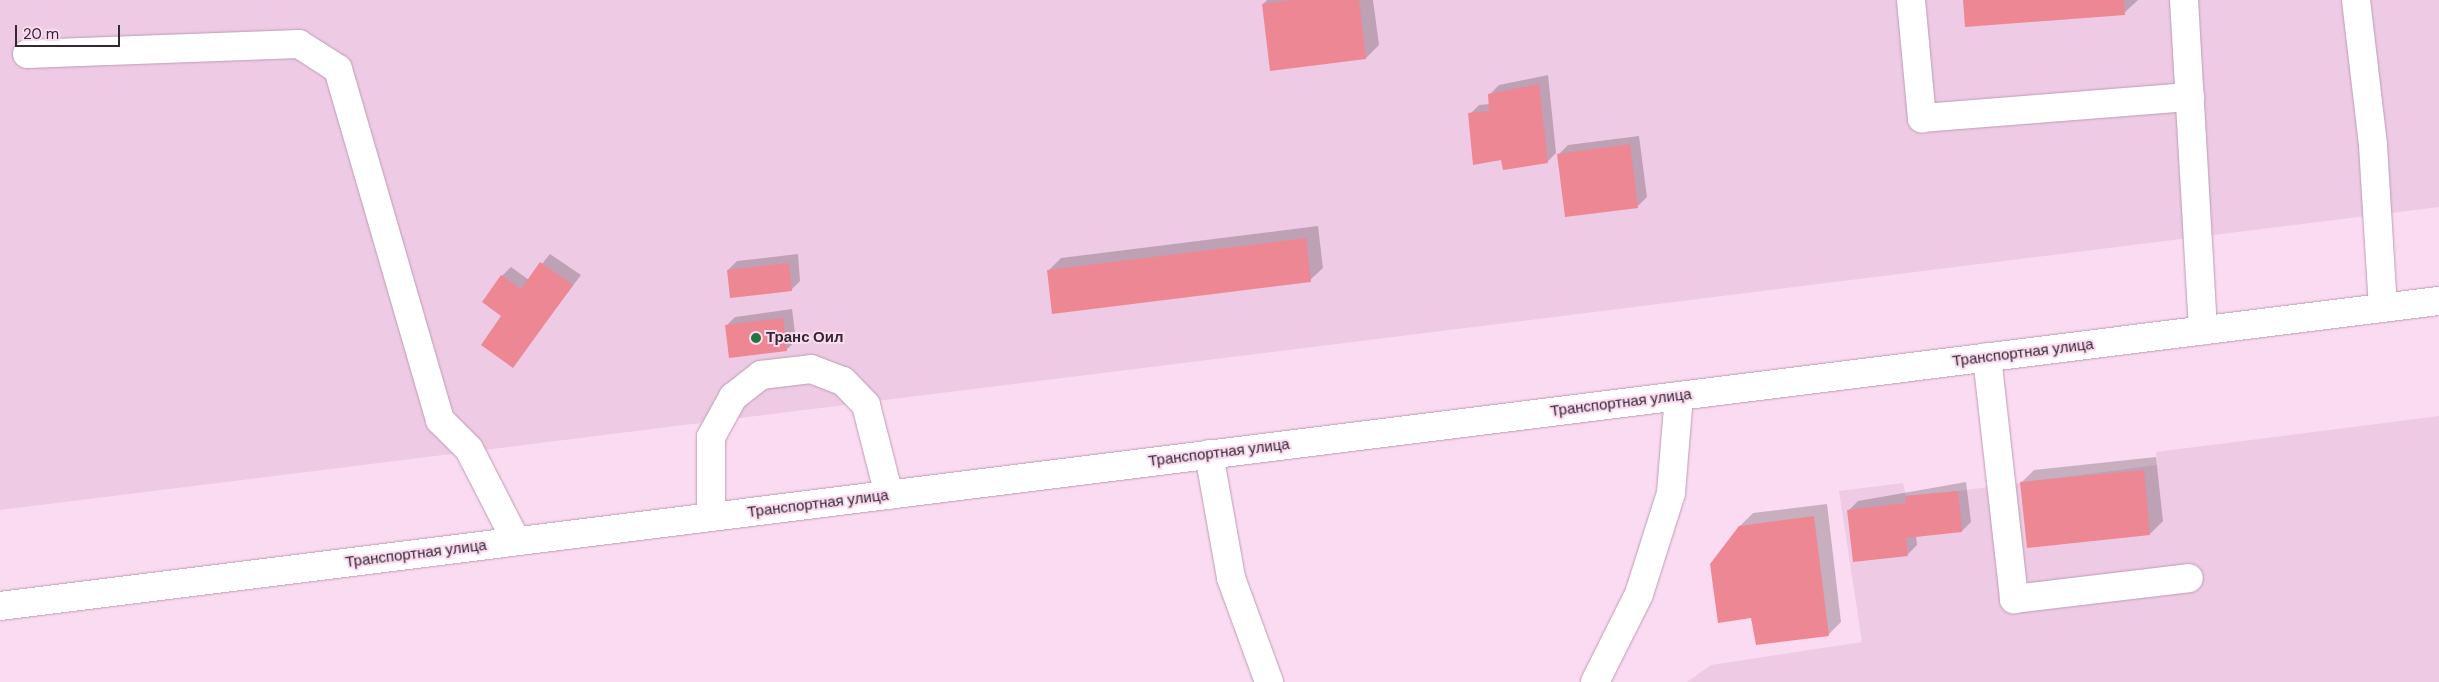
<!DOCTYPE html>
<meta charset="utf-8">
<style>
body{margin:0}
#map{position:relative;width:2439px;height:682px;overflow:hidden;background:#fbdbf1;font-family:"DM Sans",sans-serif}
div>[style]{position:absolute}
[style*='--x']{left:calc(var(--x)*1px);top:calc(var(--y)*1px);width:calc(var(--w)*1px);rotate:calc(var(--a)*1deg)}
.built>*{inset:0;background:#efcae4}
.shadow>*{inset:0;background:#0003}
.building>*{inset:0;background:#ee8794}
.roads{filter:drop-shadow(0 0 1px #bb9eb2) drop-shadow(0 0 1px #bb9eb2)}
.minor>*{height:28px;margin:-14px;padding:0 14px;transform-origin:14px;border-radius:14px;background:#fff}
.major>*{height:28px;margin:-14px;padding:0 14px;transform-origin:14px;border-radius:14px;background:#fff}
.dots>*{width:14px;height:14px;translate:-50% -50%;box-sizing:border-box;border:2px solid #fbdbf1;border-radius:50%}
span{translate:-50% -50%;white-space:nowrap;text-align:center;line-height:1.15;-webkit-text-stroke:4px #fbdbf1;paint-order:stroke}
.poi-label{font-size:15px;color:#342931;font-weight:700}
.left{translate:0 -50%;text-align:left}
.street-label{font-size:15px;color:#342931}
.scale{position:absolute;left:15px;top:25px;width:105px;height:22px;box-sizing:border-box;border:2px solid #342931;border-top:0;padding-left:6px;font-size:15px;line-height:18px;white-space:nowrap;color:#342931;-webkit-text-stroke:4px #fbdbf1;paint-order:stroke}
</style>
<div id="map">
<div class="built">
<div style="clip-path:polygon(0 0,2439px 0,2439px 207px,0 510px)"></div>
<div style="clip-path:polygon(2439px 416px,2439px 682px,1687px 682px,1711px 665px,1862px 642px,1839px 491px,1903px 483px,1906px 496px,1958px 491px,2157px 465px,2156px 452px)"></div>
</div>
<div class="shadow">
<div style="clip-path:polygon(1267px 0,1373px 0,1379px 45px,1366px 58px,1263px 4px)"></div>
<div style="clip-path:polygon(1964px 0,2138px 0,2124px 13px)"></div>
<div style="clip-path:polygon(1548px 75px,1556px 153px,1547px 162px,1502px 159px,1470px 114px,1479px 105px,1490px 104px,1490px 94px,1499px 85px)"></div>
<div style="clip-path:polygon(1639px 136px,1647px 197px,1638px 206px,1559px 154px,1568px 145px)"></div>
<div style="clip-path:polygon(1318px 226px,1323px 268px,1310px 280px,1048px 271px,1061px 258px)"></div>
<div style="clip-path:polygon(550px 254px,581px 275px,513px 366px,502px 276px,511px 267px,529px 280px)"></div>
<div style="clip-path:polygon(798px 254px,800px 281px,791px 290px,728px 270px,737px 261px)"></div>
<div style="clip-path:polygon(792px 309px,796px 341px,786px 350px,726px 326px,735px 317px)"></div>
<div style="clip-path:polygon(2156px 457px,2163px 521px,2150px 534px,2021px 483px,2034px 470px)"></div>
<div style="clip-path:polygon(1966px 482px,1971px 522px,1962px 531px,1916px 536px,1917px 545px,1908px 554px,1849px 510px,1858px 501px)"></div>
<div style="clip-path:polygon(1827px 504px,1841px 622px,1828px 635px,1740px 526px,1753px 513px)"></div>
</div>
<div class="building">
<div style="clip-path:polygon(1292px 0,1359px 0,1366px 59px,1270px 71px,1262px 4px)"></div>
<div style="clip-path:polygon(1963px 0,2124px 0,2125px 15px,1965px 27px)"></div>
<div style="clip-path:polygon(1539px 84px,1548px 163px,1503px 170px,1501px 160px,1473px 165px,1468px 113px,1489px 111px,1488px 94px)"></div>
<div style="clip-path:polygon(1630px 144px,1638px 208px,1565px 217px,1557px 154px)"></div>
<div style="clip-path:polygon(1306px 238px,1311px 282px,1052px 314px,1047px 270px)"></div>
<div style="clip-path:polygon(540px 262px,573px 285px,513px 368px,481px 345px,501px 316px,482px 302px,501px 275px,521px 289px)"></div>
<div style="clip-path:polygon(789px 263px,792px 291px,730px 298px,727px 270px)"></div>
<div style="clip-path:polygon(783px 318px,787px 351px,729px 358px,725px 325px)"></div>
<div style="clip-path:polygon(2144px 470px,2150px 535px,2027px 548px,2020px 482px)"></div>
<div style="clip-path:polygon(1958px 491px,1962px 532px,1906px 538px,1908px 556px,1853px 562px,1847px 510px,1905px 503px,1906px 496px)"></div>
<div style="clip-path:polygon(1814px 516px,1829px 636px,1756px 645px,1751px 618px,1718px 623px,1710px 564px,1739px 526px)"></div>
</div>
<div class="roads">
<div class="minor">
<div style="--x:1911;--y:0;--w:119;--a:84.7"></div>
<div style="--x:1922;--y:118;--w:269;--a:-4.5"></div>
<div style="--x:2184;--y:0;--w:331;--a:86.7"></div>
<div style="--x:2356;--y:0;--w:146;--a:83.3"></div>
<div style="--x:2373;--y:145;--w:163;--a:86.5"></div>
<div style="--x:27;--y:54;--w:272;--a:-2.1"></div>
<div style="--x:299;--y:44;--w:46;--a:32.7"></div>
<div style="--x:338;--y:69;--w:366;--a:73.8"></div>
<div style="--x:440;--y:420;--w:41;--a:45"></div>
<div style="--x:469;--y:449;--w:103;--a:62.9"></div>
<div style="--x:1987;--y:357;--w:244;--a:83.6"></div>
<div style="--x:2014;--y:599;--w:176;--a:-6.8"></div>
<div style="--x:1209;--y:454;--w:126;--a:79.9"></div>
<div style="--x:1231;--y:578;--w:111;--a:69.9"></div>
<div style="--x:711;--y:517;--w:80;--a:-90"></div>
<div style="--x:711;--y:437;--w:46;--a:-61.2"></div>
<div style="--x:733;--y:397;--w:36;--a:-38"></div>
<div style="--x:761;--y:375;--w:50;--a:-6.8"></div>
<div style="--x:811;--y:369;--w:34;--a:21"></div>
<div style="--x:843;--y:381;--w:33;--a:46"></div>
<div style="--x:866;--y:405;--w:93;--a:75.7"></div>
<div style="--x:1595;--y:682;--w:98;--a:-63.4"></div>
<div style="--x:1639;--y:594;--w:106;--a:-72.4"></div>
<div style="--x:1671;--y:493;--w:97;--a:-85.3"></div>
</div>
<div class="major">
<div style="--x:0;--y:606;--w:2458;--a:-7.13"></div>
</div>
</div>
<div class="dots">
<div style="left:756px;top:338px;background:#257242"></div>
</div>
<div class="poi-label">
<span class="left" style="left:766px;top:338px">Транс Оил</span>
</div>
<div class="street-label">
<span style="left:2023px;top:353px;rotate:-7deg">Транспортная улица</span>
<span style="left:1621px;top:403px;rotate:-7deg">Транспортная улица</span>
<span style="left:1219px;top:453px;rotate:-7deg">Транспортная улица</span>
<span style="left:818px;top:504px;rotate:-7deg">Транспортная улица</span>
<span style="left:416px;top:554px;rotate:-7deg">Транспортная улица</span>
</div>
<div class="scale">20 m</div>
</div>
